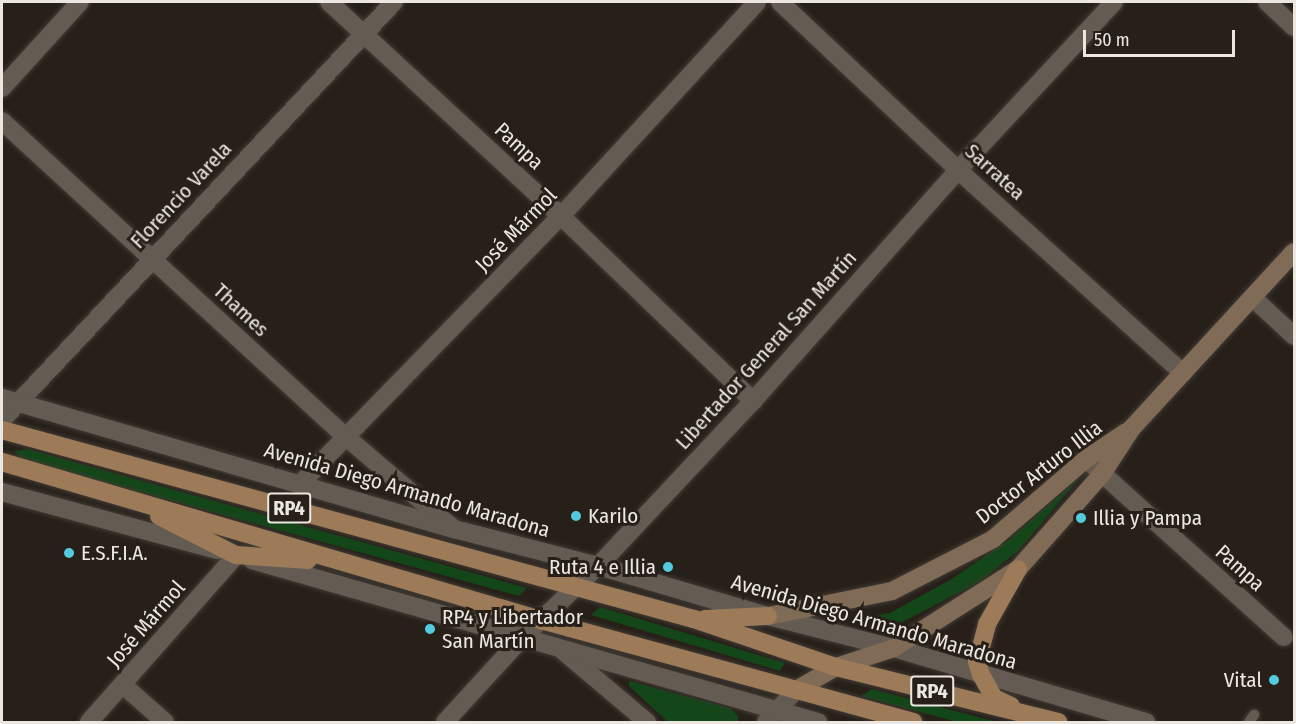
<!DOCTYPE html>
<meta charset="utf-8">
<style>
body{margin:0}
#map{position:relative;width:1296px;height:724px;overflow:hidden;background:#272019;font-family:"Fira Sans Condensed",sans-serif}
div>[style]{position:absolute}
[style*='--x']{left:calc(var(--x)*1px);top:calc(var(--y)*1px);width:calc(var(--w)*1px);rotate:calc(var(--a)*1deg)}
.green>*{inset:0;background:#134719}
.roads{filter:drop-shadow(0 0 2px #413b35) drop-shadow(0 0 2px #413b35)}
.service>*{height:10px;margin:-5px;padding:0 5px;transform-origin:5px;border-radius:5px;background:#645b53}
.minor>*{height:18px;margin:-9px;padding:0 9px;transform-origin:9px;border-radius:9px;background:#645b53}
.tertiary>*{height:18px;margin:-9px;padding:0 9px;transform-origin:9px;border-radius:9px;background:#645b53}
.secondary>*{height:18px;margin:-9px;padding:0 9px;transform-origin:9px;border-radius:9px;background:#806b56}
.primary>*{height:18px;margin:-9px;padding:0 9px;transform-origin:9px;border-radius:9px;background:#9d7b59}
.dots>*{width:16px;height:16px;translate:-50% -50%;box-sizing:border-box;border:3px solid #272019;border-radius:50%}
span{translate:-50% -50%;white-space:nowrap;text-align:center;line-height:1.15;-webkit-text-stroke:6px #272019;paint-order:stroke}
.shield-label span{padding:2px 4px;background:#272019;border:2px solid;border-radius:4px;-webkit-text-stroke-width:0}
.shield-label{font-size:20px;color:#ede7e2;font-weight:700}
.street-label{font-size:21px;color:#ede7e2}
.poi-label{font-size:21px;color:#ede7e2}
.left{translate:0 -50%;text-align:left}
.right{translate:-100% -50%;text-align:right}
.frame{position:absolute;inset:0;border:3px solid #ede7e2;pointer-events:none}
.scale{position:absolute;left:1083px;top:30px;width:152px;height:27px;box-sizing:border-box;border:3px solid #ede7e2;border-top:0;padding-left:8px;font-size:18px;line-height:21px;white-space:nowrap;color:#ede7e2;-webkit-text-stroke:4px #272019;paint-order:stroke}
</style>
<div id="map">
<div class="green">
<div style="clip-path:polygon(27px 449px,527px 588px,519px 596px,23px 460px,14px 451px)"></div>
<div style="clip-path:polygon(1082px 475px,1018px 551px,979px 582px,893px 627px,860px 619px,890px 613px,950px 580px,1009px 540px)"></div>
<div style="clip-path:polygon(600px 607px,785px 663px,780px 671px,591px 615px)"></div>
<div style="clip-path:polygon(629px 681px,730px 708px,738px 716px,738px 722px,668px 722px,629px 686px)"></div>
<div style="clip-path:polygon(872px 689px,997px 722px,957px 722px,861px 696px)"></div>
</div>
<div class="roads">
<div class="service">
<div style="--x:1249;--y:722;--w:9;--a:-54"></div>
</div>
<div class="minor">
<div style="--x:329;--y:2;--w:316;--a:42.7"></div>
<div style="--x:561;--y:216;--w:267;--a:43.9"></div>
<div style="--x:780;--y:2;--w:245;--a:43.3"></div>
<div style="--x:958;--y:170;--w:303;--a:42.1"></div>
<div style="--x:1267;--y:2;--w:37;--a:43"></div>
<div style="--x:2;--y:88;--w:116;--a:-47.8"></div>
<div style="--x:2;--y:121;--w:467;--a:42.6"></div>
<div style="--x:346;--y:437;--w:142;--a:40.4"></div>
<div style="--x:1253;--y:298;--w:56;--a:42.8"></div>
<div style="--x:2;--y:420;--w:573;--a:-46.84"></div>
<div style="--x:1086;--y:459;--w:266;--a:42"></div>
<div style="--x:300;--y:484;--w:374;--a:-45.8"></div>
<div style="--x:561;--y:216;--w:290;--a:-47.5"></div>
<div style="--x:563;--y:651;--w:110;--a:40.2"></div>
<div style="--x:123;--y:685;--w:56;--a:41.4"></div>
<div style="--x:89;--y:722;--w:222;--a:-48.6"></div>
<div style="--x:445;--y:722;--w:113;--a:-47.5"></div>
<div style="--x:521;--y:639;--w:106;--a:-43.5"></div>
<div style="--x:598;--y:566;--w:226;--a:-46.8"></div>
<div style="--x:753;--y:401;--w:309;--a:-48.4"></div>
<div style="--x:958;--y:170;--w:229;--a:-47.1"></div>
<div style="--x:766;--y:722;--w:44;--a:-46.8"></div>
</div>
<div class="tertiary">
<div style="--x:2;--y:398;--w:471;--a:16.2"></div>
<div style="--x:454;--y:529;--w:149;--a:14.4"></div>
<div style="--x:598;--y:566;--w:177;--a:16.4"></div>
<div style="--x:768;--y:616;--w:130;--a:14.3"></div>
<div style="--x:894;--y:648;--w:263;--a:16.4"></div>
<div style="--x:2;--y:492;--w:223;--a:15.1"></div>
<div style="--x:252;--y:560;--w:589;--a:15.97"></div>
</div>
<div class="secondary">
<div style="--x:768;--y:616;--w:126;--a:-11.4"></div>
<div style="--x:892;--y:591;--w:114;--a:-27.2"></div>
<div style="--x:993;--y:539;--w:123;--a:-40.7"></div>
<div style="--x:1086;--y:459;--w:48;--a:-34"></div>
<div style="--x:796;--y:690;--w:46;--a:-29.9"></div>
<div style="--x:836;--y:667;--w:61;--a:-18.1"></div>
<div style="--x:894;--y:648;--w:147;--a:-32.5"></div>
<div style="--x:1018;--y:569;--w:127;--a:-48.5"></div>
<div style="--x:1102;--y:474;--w:55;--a:-56.9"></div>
<div style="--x:1132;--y:428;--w:239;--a:-47.4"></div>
</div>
<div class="primary">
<div style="--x:2;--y:430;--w:717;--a:15.28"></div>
<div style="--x:694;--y:619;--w:150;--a:18.7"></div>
<div style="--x:836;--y:667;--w:229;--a:13.9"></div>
<div style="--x:2;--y:462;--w:562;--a:16.34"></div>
<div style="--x:541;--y:620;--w:386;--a:15.3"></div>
<div style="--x:159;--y:516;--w:86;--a:26.9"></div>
<div style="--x:236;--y:555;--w:72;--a:4"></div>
<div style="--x:705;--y:619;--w:63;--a:-2.7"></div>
<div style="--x:1011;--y:706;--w:19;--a:-155"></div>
<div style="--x:994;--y:698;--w:26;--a:-119"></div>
<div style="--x:981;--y:675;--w:14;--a:-107"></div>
<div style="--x:977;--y:662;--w:39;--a:-75"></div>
<div style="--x:987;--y:624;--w:63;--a:-60.6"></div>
</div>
</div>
<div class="dots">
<div style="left:576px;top:516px;background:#54cade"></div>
<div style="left:1081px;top:518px;background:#54cade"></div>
<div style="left:69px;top:553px;background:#54cade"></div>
<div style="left:668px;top:567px;background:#54cade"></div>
<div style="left:430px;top:629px;background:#54cade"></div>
<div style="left:1274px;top:680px;background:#54cade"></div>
</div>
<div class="shield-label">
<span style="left:289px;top:508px">RP4</span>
<span style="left:932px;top:691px">RP4</span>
</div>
<div class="street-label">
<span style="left:519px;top:146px;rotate:43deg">Pampa</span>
<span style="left:995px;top:172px;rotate:42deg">Sarratea</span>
<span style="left:181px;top:195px;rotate:-47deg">Florencio Varela</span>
<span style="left:516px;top:230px;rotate:-46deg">José Mármol</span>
<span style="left:241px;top:310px;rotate:43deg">Thames</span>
<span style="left:766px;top:350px;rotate:-48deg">Libertador General San Martín</span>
<span style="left:1039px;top:472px;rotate:-38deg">Doctor Arturo Illia</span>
<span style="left:407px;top:490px;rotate:16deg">Avenida Diego Armando Maradona</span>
<span style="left:1240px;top:568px;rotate:42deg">Pampa</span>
<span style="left:874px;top:622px;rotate:16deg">Avenida Diego Armando Maradona</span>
<span style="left:146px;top:624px;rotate:-49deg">José Mármol</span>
</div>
<div class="poi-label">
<span class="left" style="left:588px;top:516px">Karilo</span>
<span class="left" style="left:1093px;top:518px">Illia y Pampa</span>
<span class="left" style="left:81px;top:553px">E.S.F.I.A.</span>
<span class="right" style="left:656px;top:567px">Ruta 4 e Illia</span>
<span class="left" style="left:442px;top:629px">RP4 y Libertador<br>San Martín</span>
<span class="right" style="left:1262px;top:680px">Vital</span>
</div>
<div class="frame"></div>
<div class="scale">50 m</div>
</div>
